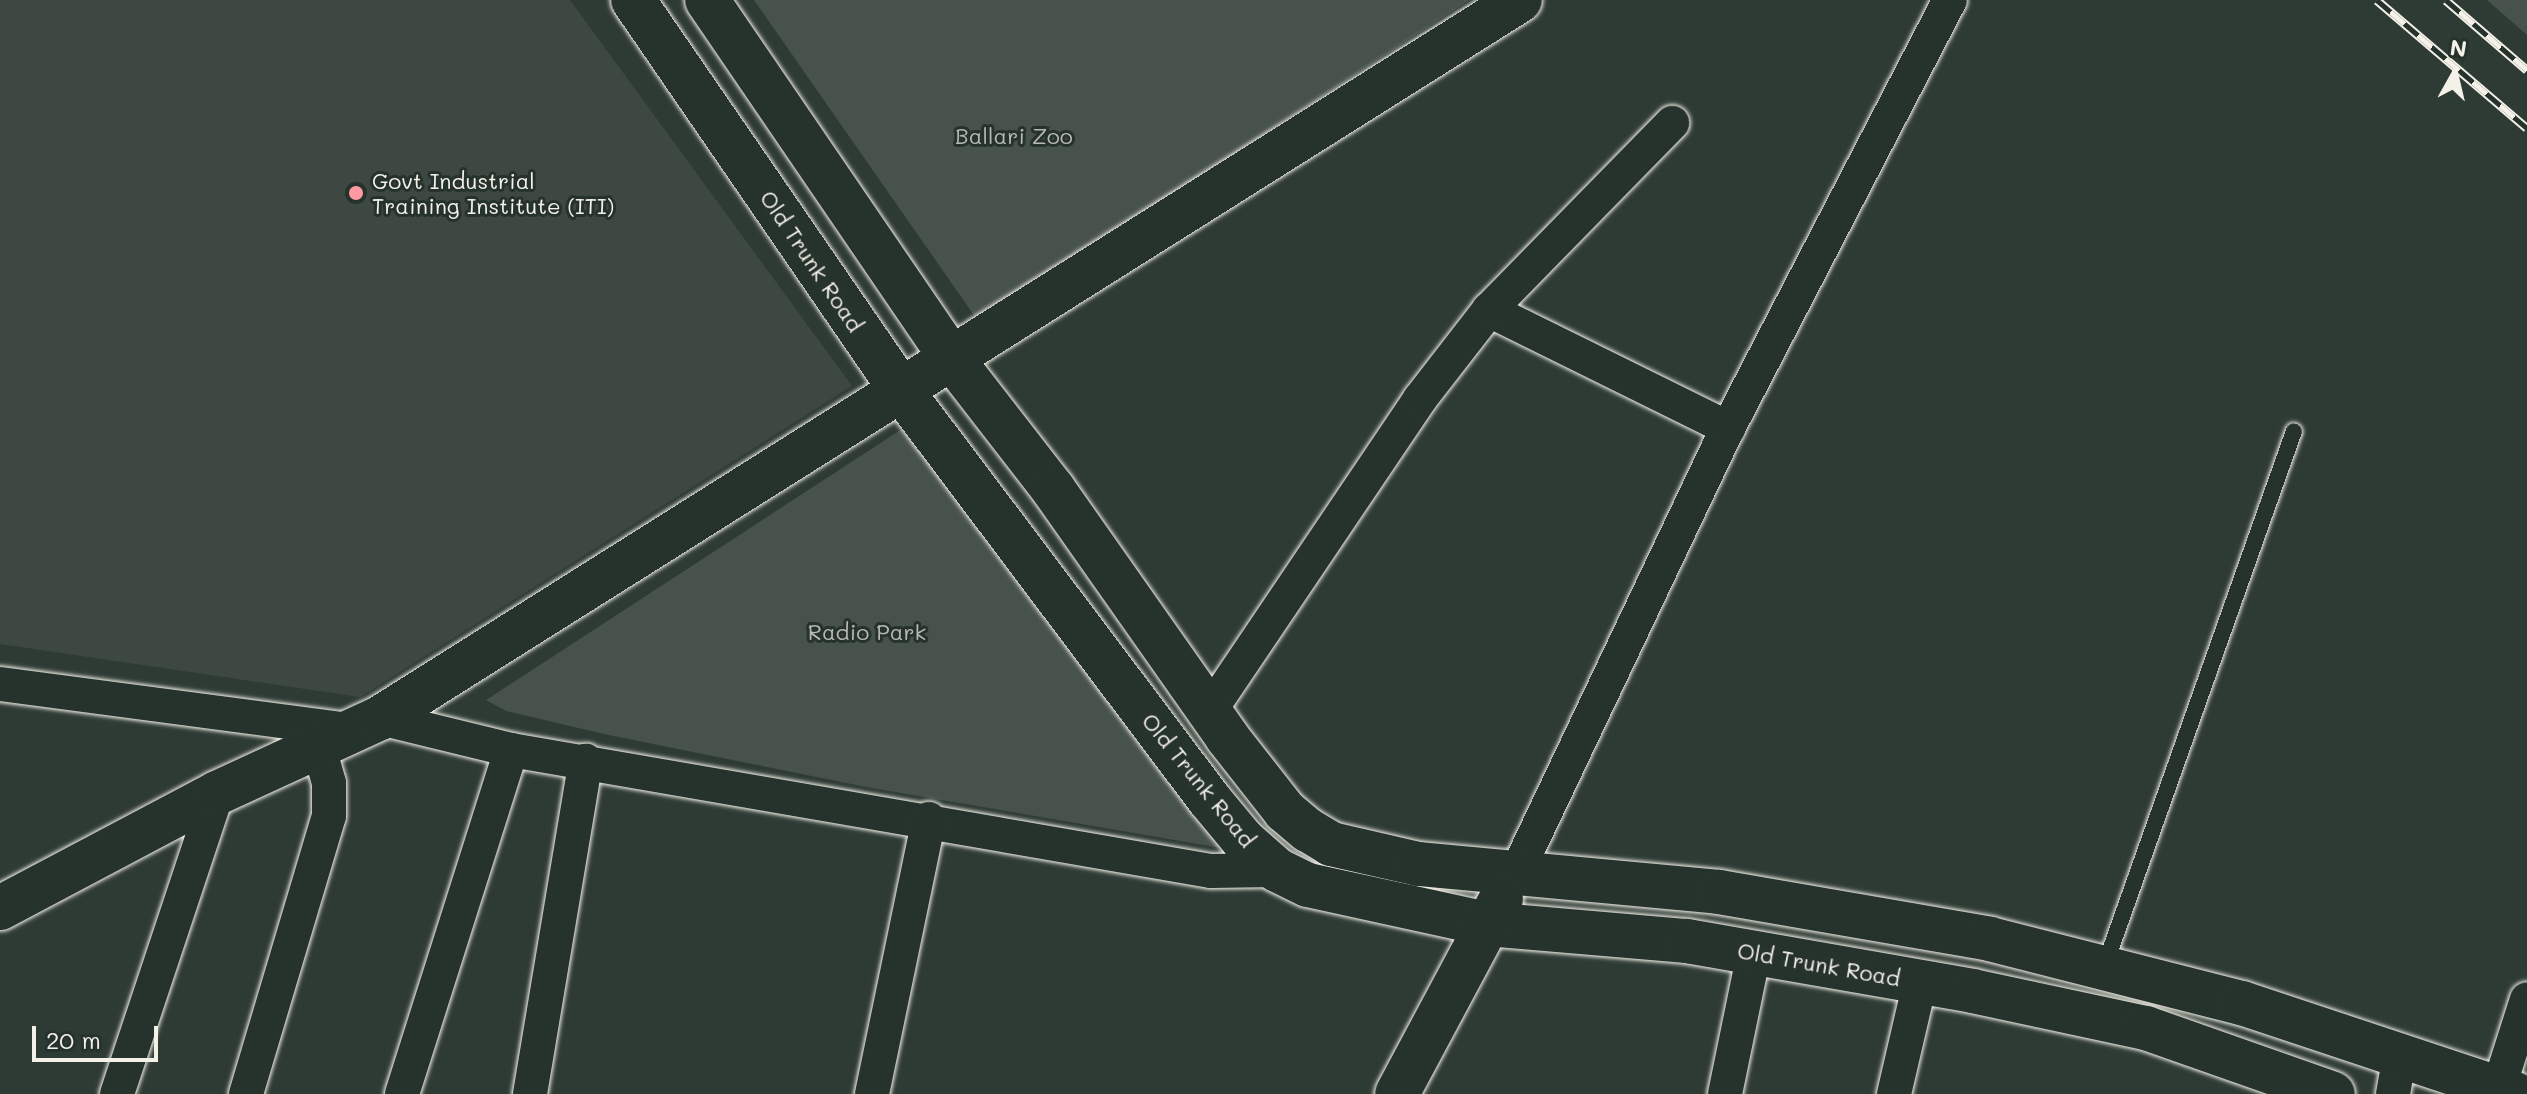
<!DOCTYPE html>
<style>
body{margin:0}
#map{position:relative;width:2527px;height:1094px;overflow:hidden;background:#2e3b34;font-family:Mali,sans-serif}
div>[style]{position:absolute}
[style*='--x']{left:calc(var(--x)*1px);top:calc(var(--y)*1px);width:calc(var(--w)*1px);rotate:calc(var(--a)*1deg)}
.built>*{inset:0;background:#3c4841}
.green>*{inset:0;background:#48524c}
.roads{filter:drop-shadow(0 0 2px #f4f1e8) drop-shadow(0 0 2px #f4f1e8)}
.lane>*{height:16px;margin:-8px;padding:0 8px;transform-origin:8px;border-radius:8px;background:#26332d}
.street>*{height:34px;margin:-17px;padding:0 17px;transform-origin:17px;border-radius:17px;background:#26332d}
.secondary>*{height:44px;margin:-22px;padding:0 22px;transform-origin:22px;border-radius:22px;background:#26332d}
.primary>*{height:44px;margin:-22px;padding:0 22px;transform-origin:22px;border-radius:22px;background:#26332d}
.rail>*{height:9px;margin-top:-4.5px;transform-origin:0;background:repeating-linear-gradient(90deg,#26332d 0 18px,#f4f1e8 0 36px);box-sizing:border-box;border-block:2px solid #f4f1e8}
.dots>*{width:22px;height:22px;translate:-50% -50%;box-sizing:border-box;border:4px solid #26332d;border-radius:50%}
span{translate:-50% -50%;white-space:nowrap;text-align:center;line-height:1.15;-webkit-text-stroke:6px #26332d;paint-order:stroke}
.park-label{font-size:22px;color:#b8b9b1}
.poi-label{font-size:22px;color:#f4f1e8}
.left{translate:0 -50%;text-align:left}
.street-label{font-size:22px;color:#f4f1e8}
.north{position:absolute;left:2415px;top:32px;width:80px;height:80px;-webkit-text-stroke:6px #26332d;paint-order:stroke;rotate:8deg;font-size:22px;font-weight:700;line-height:32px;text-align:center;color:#f4f1e8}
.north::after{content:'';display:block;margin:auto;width:28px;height:36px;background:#f4f1e8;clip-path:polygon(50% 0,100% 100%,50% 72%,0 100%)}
.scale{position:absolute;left:32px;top:1026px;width:126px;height:36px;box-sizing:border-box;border:4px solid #f4f1e8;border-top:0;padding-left:10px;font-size:24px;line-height:28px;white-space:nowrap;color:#f4f1e8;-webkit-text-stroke:6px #26332d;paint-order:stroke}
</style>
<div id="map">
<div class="built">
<div style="clip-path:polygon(0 0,570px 0,852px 386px,360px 697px,0 644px)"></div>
</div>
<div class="green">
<div style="clip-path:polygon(754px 0,1469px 0,978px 321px)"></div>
<div style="clip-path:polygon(2487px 0,2527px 0,2527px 35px)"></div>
<div style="clip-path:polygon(902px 429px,1227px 849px,866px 787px,604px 734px,506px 711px,486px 700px)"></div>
</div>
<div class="roads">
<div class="lane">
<div style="--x:2105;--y:965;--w:566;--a:-70.51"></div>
</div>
<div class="street">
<div style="--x:1489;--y:310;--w:267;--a:26.3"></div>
<div style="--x:0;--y:684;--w:351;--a:7.5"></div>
<div style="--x:1209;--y:712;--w:377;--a:-56"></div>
<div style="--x:1420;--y:399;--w:113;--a:-52.2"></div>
<div style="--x:1489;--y:310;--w:262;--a:-45.6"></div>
<div style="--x:380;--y:718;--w:135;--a:13.7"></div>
<div style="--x:511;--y:750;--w:710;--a:9.81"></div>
<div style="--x:1211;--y:871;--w:66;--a:-0.9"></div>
<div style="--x:1515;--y:876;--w:496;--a:-64.6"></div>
<div style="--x:1728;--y:428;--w:482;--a:-62.6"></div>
<div style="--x:2499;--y:1087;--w:92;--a:-72.3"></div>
<div style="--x:117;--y:1094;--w:317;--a:-71.6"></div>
<div style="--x:246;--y:1094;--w:290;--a:-73.4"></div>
<div style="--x:329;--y:816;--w:33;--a:-90"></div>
<div style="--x:329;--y:783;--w:41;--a:-105.8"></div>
<div style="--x:402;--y:1094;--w:361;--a:-72.4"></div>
<div style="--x:530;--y:1094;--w:338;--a:-80.5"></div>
<div style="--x:872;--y:1094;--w:281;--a:-78.3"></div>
<div style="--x:1725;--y:1094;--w:144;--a:-78.4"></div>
<div style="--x:1894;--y:1094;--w:115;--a:-76.9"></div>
<div style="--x:2393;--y:1094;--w:39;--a:-80"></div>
</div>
<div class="secondary">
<div style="--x:633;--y:0;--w:473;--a:55.5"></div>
<div style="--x:901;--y:390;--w:512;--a:53.02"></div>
<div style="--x:1209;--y:799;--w:53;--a:50.3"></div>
<div style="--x:1243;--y:840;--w:45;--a:41.4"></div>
<div style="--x:1277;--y:870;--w:34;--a:26"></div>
<div style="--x:1308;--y:885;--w:183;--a:12.3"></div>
<div style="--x:1487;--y:924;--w:201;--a:4.9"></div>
<div style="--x:1687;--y:941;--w:290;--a:9.9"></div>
<div style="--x:1973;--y:991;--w:177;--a:12.1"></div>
<div style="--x:2146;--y:1028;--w:198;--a:19.4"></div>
<div style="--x:707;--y:0;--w:436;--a:55.7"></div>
<div style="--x:953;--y:360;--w:163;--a:52.2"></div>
<div style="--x:1053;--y:489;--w:303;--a:54.9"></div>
<div style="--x:1227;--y:737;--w:94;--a:51.9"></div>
<div style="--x:1285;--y:811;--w:30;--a:40"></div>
<div style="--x:1308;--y:830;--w:27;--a:31"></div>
<div style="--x:1331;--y:844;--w:89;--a:12.9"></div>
<div style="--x:1418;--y:864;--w:302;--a:5.3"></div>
<div style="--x:1719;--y:892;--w:275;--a:9.8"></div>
<div style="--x:1990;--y:939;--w:260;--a:14.3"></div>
<div style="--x:2242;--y:1003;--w:288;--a:18.4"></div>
<div style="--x:1397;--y:1094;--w:221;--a:-61.9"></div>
</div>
<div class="primary">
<div style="--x:0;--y:908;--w:246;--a:-27.9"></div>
<div style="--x:217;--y:793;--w:179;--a:-24.7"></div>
<div style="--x:380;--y:718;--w:1347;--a:-32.2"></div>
</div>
</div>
<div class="rail">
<div style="--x:2377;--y:0;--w:197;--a:40.5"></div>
<div style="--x:2446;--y:0;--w:107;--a:40.8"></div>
</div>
<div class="dots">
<div style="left:356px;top:193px;background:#ff9aa2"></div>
</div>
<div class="park-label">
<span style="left:1014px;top:136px">Ballari Zoo</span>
<span style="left:867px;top:632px">Radio Park</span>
</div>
<div class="poi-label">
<span class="left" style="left:372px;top:193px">Govt Industrial<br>Training Institute (ITI)</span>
</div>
<div class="street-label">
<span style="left:812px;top:261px;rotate:56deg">Old Trunk Road</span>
<span style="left:1199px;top:780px;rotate:51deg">Old Trunk Road</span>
<span style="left:1819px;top:964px;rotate:10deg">Old Trunk Road</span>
</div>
<div class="north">N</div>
<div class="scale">20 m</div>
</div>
